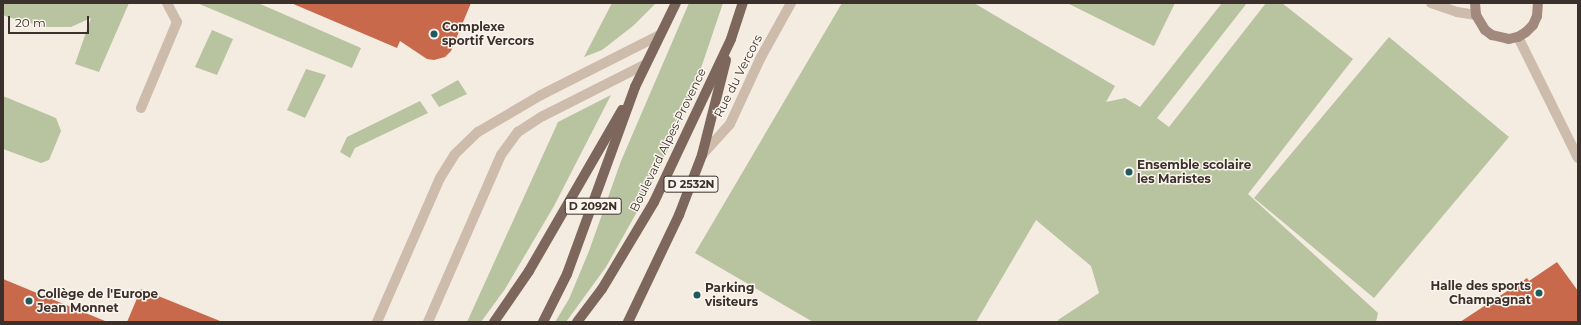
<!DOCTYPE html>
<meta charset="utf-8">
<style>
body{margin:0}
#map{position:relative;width:1581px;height:325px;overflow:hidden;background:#f4ebe1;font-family:Montserrat,sans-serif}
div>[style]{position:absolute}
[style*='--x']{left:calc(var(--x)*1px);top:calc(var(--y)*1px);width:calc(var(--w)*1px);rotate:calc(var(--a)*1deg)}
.green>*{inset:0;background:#b8c4a0}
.building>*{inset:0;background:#c8694b}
.service>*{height:10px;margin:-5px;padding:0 5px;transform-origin:5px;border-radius:5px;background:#cdbbac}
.minor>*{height:10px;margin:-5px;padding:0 5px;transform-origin:5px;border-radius:5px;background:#cdbbac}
.tertiary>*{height:10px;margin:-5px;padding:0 5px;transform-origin:5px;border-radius:5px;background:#cdbbac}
.secondary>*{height:10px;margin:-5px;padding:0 5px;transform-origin:5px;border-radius:5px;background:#a18a7d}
.primary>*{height:10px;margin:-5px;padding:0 5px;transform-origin:5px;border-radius:5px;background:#7d675c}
.dots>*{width:11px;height:11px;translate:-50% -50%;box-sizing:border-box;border:2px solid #fbf5ee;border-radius:50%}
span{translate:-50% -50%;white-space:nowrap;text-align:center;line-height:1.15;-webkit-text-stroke:3px #fbf5ee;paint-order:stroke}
.shield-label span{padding:1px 3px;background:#fbf5ee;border:1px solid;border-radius:3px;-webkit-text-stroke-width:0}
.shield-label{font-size:11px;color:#3b302b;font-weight:700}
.poi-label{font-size:12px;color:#3b302b;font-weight:700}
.left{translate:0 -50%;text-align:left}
.right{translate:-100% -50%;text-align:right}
.street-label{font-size:12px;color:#3b302b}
.frame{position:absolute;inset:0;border:4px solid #3b302b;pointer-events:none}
.scale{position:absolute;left:8px;top:16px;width:81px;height:18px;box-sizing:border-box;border:2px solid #3b302b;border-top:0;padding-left:5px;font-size:12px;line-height:14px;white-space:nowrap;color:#3b302b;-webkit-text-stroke:3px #fbf5ee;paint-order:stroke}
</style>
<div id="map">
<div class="green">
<div style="clip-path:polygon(3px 3px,129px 3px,99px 72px,75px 64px,91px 18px,71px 27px,44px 27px,8px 17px,3px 15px)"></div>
<div style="clip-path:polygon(197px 3px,258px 3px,361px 48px,352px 68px)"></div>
<div style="clip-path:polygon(612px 3px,656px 3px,633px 26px,602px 50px,584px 57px)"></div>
<div style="clip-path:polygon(689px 3px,723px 3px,699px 74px,676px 132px,647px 194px,606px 267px,566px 322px,555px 322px,569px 299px,589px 251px,621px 161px)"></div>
<div style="clip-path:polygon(842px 3px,974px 3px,1115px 86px,1106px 102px,1125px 98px,1140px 107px,1222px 3px,1247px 3px,1157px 118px,1169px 127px,1266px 3px,1282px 3px,1353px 59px,1248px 194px,1378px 313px,1376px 322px,1059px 322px,1058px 320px,1099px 293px,1091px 266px,1036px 220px,976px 322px,813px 322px,695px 253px)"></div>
<div style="clip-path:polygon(1067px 3px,1175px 3px,1154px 46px)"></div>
<div style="clip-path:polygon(212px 30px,233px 39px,217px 75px,195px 67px)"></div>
<div style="clip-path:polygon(1389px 37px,1509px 137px,1374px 298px,1254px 198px)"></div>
<div style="clip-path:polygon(306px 69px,326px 75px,305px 118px,287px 110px)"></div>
<div style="clip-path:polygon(458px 80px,467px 94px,439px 107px,431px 95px)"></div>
<div style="clip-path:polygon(611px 95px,554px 206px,505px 289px,481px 322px,467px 322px,558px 122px)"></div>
<div style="clip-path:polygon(3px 96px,56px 118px,61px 131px,49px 160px,41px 163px,3px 149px)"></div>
<div style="clip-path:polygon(420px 101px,428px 113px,355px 148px,350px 158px,340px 152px,347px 137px)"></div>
</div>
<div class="building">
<div style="clip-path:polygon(291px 3px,471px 3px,451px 51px,445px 57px,434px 60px,427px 59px,400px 41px,397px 48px)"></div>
<div style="clip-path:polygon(1557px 262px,1578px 291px,1578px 322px,1460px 322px,1527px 278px,1529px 281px)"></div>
<div style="clip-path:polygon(3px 279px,105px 321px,105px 322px,3px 322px)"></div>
<div style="clip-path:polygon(141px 289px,220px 321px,220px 322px,127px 322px)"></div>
</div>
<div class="service">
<div style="--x:141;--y:108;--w:93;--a:-67.3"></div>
<div style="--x:177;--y:22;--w:21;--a:-118"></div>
<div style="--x:377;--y:322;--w:157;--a:-66.4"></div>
<div style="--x:440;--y:178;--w:28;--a:-58"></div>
<div style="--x:455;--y:154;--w:32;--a:-44"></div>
<div style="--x:478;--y:132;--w:73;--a:-30.4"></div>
<div style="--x:541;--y:95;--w:133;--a:-26.8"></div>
<div style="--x:428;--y:322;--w:182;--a:-66.4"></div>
<div style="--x:501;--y:155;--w:29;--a:-54"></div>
<div style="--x:518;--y:132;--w:30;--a:-33"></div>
<div style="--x:543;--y:116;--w:115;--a:-26.8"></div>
</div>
<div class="minor">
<div style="--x:1431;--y:3;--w:28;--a:19"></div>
<div style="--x:1457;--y:12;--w:19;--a:9"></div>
<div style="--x:702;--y:155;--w:42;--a:-47.9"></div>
<div style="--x:730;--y:124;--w:74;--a:-65.2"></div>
<div style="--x:761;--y:57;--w:62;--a:-60.9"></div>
</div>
<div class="tertiary">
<div style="--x:1518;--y:37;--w:135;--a:63.6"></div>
</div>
<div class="secondary">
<div style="--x:1475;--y:3;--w:12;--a:85"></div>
<div style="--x:1476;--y:15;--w:17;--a:59"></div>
<div style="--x:1485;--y:30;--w:9;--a:36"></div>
<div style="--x:1492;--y:35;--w:17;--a:13"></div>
<div style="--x:1509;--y:39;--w:9;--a:-13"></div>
<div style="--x:1518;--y:37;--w:9;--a:-32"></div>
<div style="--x:1526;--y:32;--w:10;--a:-45"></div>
<div style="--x:1533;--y:25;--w:10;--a:-66"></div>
<div style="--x:1537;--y:16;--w:13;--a:-86"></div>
</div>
<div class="primary">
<div style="--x:494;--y:322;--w:62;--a:-55.5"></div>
<div style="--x:529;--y:271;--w:186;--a:-60"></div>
<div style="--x:543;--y:322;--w:54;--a:-63.4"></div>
<div style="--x:567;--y:274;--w:199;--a:-70"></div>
<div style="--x:635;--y:87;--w:93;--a:-64"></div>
<div style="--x:577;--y:322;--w:41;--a:-52.9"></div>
<div style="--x:602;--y:289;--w:101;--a:-59.1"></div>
<div style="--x:654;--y:202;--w:180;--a:-64.7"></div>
<div style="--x:731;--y:39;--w:38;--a:-72"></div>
<div style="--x:628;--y:322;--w:119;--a:-64.5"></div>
<div style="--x:679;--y:215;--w:64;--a:-69"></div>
<div style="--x:702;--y:155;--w:98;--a:-75.8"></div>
</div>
<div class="dots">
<div style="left:434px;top:34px;background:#1f5a5e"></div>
<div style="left:1129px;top:172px;background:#1f5a5e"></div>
<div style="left:1539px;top:293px;background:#1f5a5e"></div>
<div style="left:697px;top:295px;background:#1f5a5e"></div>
<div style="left:29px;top:301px;background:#1f5a5e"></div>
</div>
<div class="shield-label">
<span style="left:691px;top:184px">D 2532N</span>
<span style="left:593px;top:206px">D 2092N</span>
</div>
<div class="poi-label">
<span class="left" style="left:442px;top:34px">Complexe<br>sportif Vercors</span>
<span class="left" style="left:1137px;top:172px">Ensemble scolaire<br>les Maristes</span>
<span class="right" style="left:1531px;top:293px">Halle des sports<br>Champagnat</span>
<span class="left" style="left:705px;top:295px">Parking<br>visiteurs</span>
<span class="left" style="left:37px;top:301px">Collège de l'Europe<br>Jean Monnet</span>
</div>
<div class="street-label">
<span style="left:738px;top:76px;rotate:-63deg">Rue du Vercors</span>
<span style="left:668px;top:140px;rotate:-64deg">Boulevard Alpes-Provence</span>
</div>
<div class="frame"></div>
<div class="scale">20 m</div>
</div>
